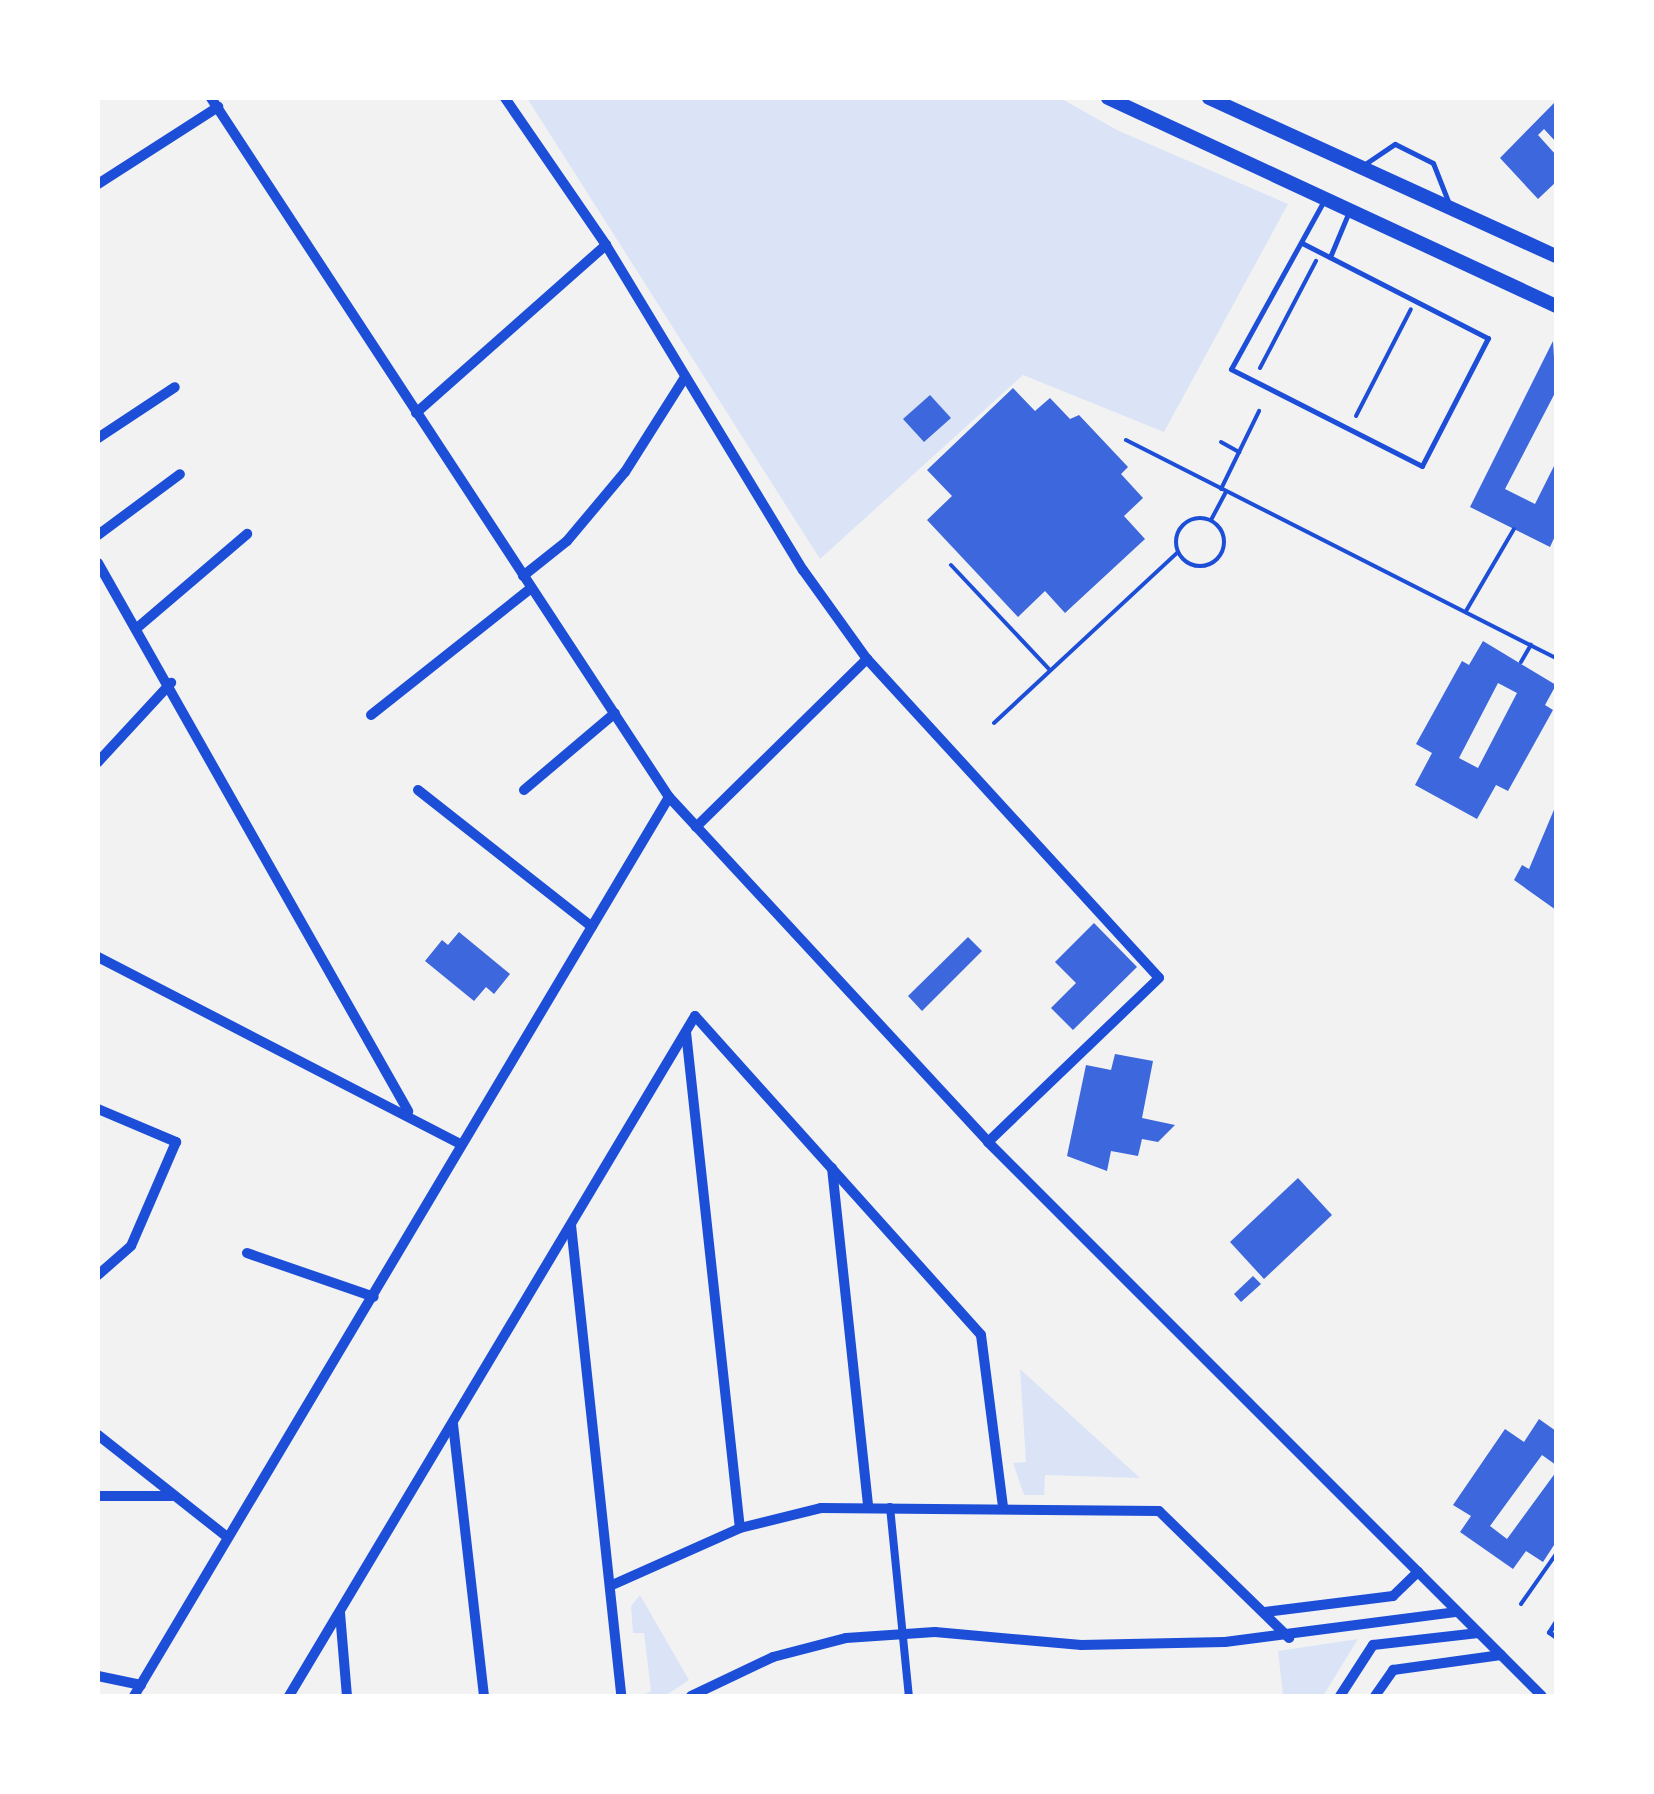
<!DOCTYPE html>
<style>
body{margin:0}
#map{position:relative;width:1654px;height:1794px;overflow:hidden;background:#f2f2f2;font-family:Lora,serif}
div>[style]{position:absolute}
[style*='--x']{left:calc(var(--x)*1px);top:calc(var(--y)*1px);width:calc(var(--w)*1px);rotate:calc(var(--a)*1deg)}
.green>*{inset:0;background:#dbe4f7}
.building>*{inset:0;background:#3d67dc}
.path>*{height:4px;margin:-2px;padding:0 2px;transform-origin:2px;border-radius:2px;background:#1d4ed8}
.path>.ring{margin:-2px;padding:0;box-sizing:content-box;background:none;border:4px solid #1d4ed8;border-radius:50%}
.service>*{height:5px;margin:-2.5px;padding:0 2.5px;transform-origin:2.5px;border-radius:2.5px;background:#1d4ed8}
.pedestrian>*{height:8px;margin:-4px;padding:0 4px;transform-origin:4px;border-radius:4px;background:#1d4ed8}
.minor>*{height:10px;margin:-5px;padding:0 5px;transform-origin:5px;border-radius:5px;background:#1d4ed8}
.secondary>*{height:14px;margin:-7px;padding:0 7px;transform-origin:7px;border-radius:7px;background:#1d4ed8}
span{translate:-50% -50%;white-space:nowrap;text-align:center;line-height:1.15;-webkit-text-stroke:8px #fff;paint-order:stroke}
.frame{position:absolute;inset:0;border:100px solid #fff;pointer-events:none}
</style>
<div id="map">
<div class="green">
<div style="clip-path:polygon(527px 98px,1060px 98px,1119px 131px,1288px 204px,1164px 432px,1023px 375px,820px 559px)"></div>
<div style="clip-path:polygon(1020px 1369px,1140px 1478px,1045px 1475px,1044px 1495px,1024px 1495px,1013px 1463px,1026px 1462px)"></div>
<div style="clip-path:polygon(640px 1595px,689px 1680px,665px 1696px,641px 1696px,651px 1691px,644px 1633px,633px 1633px,631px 1606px)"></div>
<div style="clip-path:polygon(1358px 1639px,1323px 1696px,1283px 1696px,1278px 1651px)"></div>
</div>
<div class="building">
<div style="clip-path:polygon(1556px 101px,1556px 142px,1544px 129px,1538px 135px,1556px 155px,1556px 182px,1538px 199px,1500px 158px)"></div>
<div style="clip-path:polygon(1553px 341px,1556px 391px,1505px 489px,1535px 504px,1556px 462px,1556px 534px,1550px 547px,1470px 507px)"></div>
<div style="clip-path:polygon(1013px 388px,1035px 411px,1050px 398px,1070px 419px,1079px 415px,1128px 467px,1121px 474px,1143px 498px,1124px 516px,1145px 539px,1065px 613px,1045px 591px,1018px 617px,927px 520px,952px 496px,927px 470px)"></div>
<div style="clip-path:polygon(930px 395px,951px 418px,924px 442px,903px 419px)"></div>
<div style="clip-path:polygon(evenodd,1483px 641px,1556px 685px,1545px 705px,1553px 710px,1508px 791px,1496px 785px,1477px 819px,1415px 785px,1432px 753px,1416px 744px,1462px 661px,1469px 665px,1483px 641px,1498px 683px,1517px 693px,1478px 768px,1459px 758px,1498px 683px)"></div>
<div style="clip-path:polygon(1556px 805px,1556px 910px,1514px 880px,1522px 865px,1529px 869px)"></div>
<div style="clip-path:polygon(1094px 923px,1137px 967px,1073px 1030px,1051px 1008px,1076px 983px,1055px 962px)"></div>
<div style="clip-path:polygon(459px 932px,510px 974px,494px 994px,486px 987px,474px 1001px,425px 961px,442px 940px,448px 945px)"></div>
<div style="clip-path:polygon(968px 937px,982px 951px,922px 1011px,908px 996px)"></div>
<div style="clip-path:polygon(1115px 1054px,1153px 1061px,1142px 1118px,1175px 1125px,1158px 1142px,1142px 1139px,1138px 1156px,1111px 1151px,1107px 1171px,1067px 1156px,1086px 1065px,1111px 1070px)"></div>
<div style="clip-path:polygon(1298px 1178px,1332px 1215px,1264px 1279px,1230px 1242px)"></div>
<div style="clip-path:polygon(1253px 1276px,1261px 1284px,1241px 1302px,1234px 1294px)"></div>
<div style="clip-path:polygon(1539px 1419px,1556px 1431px,1556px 1465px,1542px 1455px,1490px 1526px,1507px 1539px,1556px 1472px,1556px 1542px,1543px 1562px,1526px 1551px,1513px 1569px,1460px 1532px,1471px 1516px,1453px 1505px,1505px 1429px,1524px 1442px)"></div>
</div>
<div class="path">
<div style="--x:1260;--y:368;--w:121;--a:-62.4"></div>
<div style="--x:1356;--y:416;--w:120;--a:-62.8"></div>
<div style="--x:1126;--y:440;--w:482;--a:26.9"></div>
<div style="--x:1221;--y:442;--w:21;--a:29"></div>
<div style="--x:1221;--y:489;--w:87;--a:-64"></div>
<div class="ring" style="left:1176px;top:518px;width:44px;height:44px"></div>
<div style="--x:1211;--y:520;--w:30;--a:-62"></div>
<div style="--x:951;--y:565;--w:144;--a:46.7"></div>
<div style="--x:1466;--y:611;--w:95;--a:-59.7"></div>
<div style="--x:1521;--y:662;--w:20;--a:-60"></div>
<div style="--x:994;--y:723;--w:251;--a:-42.9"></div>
<div style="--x:1521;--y:1604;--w:61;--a:-55"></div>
</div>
<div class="service">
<div style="--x:1365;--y:164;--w:36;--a:-34"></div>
<div style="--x:1395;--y:144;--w:42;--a:26.6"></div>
<div style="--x:1433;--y:163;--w:41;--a:68.5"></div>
<div style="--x:1302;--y:243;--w:209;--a:27.1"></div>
<div style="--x:1488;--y:338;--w:144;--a:117.3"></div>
<div style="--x:1422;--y:466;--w:214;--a:-153.1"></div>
<div style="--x:1231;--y:369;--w:191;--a:-61.1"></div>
<div style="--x:1330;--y:257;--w:47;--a:-67.3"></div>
<div style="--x:1556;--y:1621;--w:13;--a:122"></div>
<div style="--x:1549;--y:1632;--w:9;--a:36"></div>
</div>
<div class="pedestrian">
<div style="--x:890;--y:1507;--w:190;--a:84.3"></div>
</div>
<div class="minor">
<div style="--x:211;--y:98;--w:836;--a:56.77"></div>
<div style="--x:669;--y:797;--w:470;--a:47.2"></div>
<div style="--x:988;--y:1142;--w:783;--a:45"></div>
<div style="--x:505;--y:98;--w:178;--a:55.5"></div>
<div style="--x:606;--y:245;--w:380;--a:58.8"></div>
<div style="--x:803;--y:570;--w:110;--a:54.3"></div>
<div style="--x:867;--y:659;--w:432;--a:47.5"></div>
<div style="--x:1159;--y:978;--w:237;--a:136.2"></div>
<div style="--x:98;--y:184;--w:143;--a:-32.7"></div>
<div style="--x:416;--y:413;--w:254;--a:-41.5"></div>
<div style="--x:98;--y:438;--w:92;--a:-33.5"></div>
<div style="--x:98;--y:535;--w:102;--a:-36.6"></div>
<div style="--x:98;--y:563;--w:630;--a:60.5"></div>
<div style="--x:523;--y:576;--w:56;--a:-38.5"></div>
<div style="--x:567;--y:541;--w:90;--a:-50"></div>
<div style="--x:625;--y:472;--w:112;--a:-57.7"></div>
<div style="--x:137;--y:628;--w:145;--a:-40.5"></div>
<div style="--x:371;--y:715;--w:204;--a:-38.4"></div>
<div style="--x:98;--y:762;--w:108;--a:-47.3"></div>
<div style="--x:418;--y:790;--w:221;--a:38.2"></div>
<div style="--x:524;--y:790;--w:119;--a:-40.2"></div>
<div style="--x:696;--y:827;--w:240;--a:-44.5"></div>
<div style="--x:98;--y:957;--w:408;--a:27.3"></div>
<div style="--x:686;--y:1032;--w:499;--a:83.8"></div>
<div style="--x:98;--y:1109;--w:85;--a:22.9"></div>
<div style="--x:176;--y:1142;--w:113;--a:113.4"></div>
<div style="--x:131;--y:1246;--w:44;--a:138.7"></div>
<div style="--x:832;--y:1168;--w:339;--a:83.9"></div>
<div style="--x:571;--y:1225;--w:474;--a:83.9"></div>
<div style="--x:247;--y:1253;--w:134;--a:19.1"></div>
<div style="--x:453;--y:1424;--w:274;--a:83.5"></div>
<div style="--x:98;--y:1435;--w:164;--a:38.3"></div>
<div style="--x:98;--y:1496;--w:74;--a:0"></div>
<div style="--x:610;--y:1586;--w:142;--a:-24"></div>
<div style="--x:740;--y:1528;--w:83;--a:-13.9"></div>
<div style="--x:821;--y:1508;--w:338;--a:0.5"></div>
<div style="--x:1159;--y:1511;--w:182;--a:44.3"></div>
<div style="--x:1265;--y:1612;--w:129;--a:-7.1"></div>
<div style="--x:1393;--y:1596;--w:35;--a:-44"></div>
<div style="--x:340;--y:1613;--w:83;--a:85.2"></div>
<div style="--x:98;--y:1676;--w:44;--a:11.8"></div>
<div style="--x:134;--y:1696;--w:1046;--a:-59.24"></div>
<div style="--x:289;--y:1696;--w:792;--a:-59.16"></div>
<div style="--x:695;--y:1016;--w:428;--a:48.1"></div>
<div style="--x:981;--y:1335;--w:173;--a:82.7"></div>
<div style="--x:691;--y:1696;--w:91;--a:-25.4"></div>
<div style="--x:773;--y:1657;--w:75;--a:-14.6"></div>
<div style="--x:846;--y:1638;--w:89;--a:-3.9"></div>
<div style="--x:935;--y:1632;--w:147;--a:5.1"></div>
<div style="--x:1081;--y:1645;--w:144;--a:-1.2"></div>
<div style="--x:1225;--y:1642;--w:234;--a:-7.4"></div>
<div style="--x:1340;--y:1696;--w:61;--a:-57.1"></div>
<div style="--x:1373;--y:1645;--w:106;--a:-6.5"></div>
<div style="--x:1375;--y:1696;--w:32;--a:-55"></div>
<div style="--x:1393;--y:1670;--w:109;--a:-7.9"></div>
</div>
<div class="secondary">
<div style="--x:1108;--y:98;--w:494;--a:24.9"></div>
<div style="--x:1209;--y:98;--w:381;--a:24.5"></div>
</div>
<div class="frame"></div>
</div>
